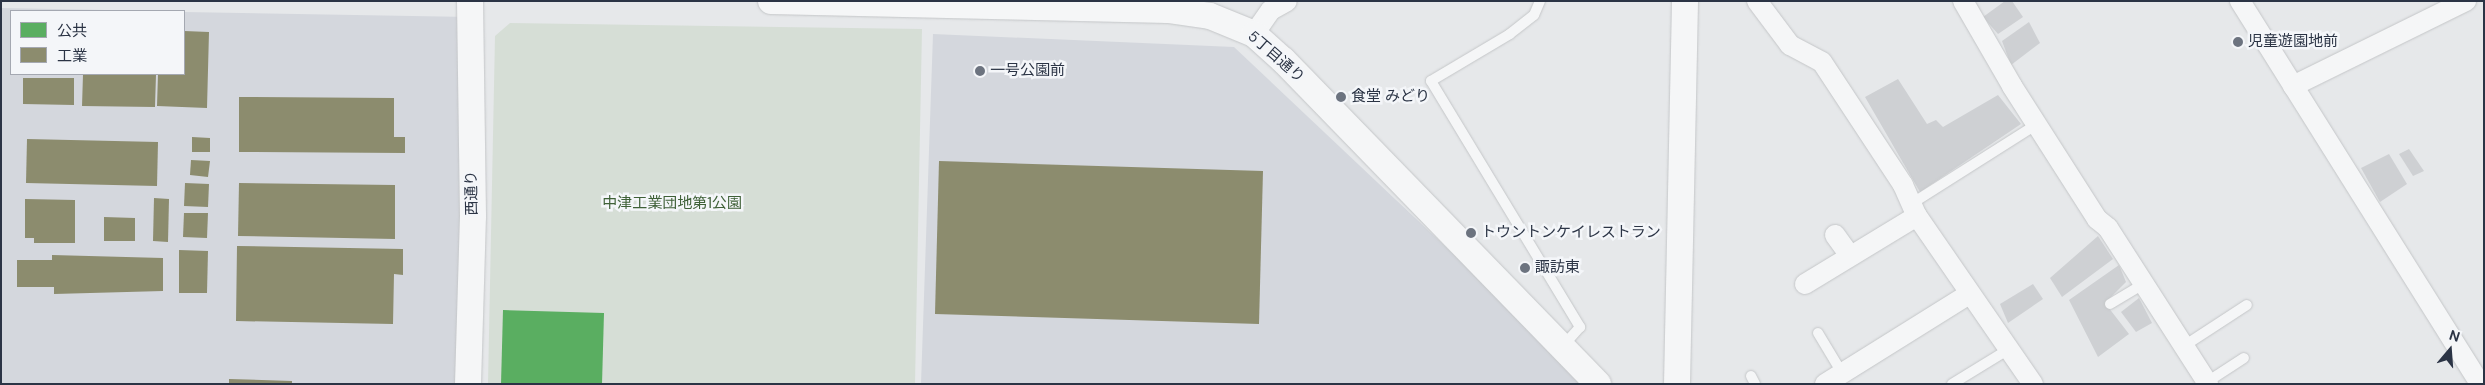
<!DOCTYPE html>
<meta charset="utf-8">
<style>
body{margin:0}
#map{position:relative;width:2485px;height:385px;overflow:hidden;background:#e6e8ea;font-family:"DM Sans","Noto Sans JP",sans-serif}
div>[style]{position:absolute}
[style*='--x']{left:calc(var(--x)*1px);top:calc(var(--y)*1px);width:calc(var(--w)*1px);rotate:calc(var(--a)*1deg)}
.built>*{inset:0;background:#d4d7dd}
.green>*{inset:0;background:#d6ded6}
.public>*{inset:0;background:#5aae61}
.industry>*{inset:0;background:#8c8c6e}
.building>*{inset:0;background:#ced0d3}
.roads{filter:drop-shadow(0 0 1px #c4c6c8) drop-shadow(0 0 1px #c4c6c8)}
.service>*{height:10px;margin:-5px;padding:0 5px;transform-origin:5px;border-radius:5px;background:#f5f6f7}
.minor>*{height:20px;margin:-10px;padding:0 10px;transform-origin:10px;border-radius:10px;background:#f5f6f7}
.tertiary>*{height:26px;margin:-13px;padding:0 13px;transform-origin:13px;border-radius:13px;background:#f5f6f7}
.dots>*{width:14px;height:14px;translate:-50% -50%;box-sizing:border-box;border:2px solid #f4f6f9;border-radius:50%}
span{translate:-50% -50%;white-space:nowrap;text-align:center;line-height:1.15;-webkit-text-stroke:5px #f4f6f9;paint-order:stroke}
.poi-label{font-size:15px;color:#2b3445}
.left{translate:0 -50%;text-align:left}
.street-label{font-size:15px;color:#2b3445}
.park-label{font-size:15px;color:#3f6138}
.frame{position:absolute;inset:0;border:2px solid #2b3445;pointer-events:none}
.legend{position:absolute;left:10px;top:10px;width:175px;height:65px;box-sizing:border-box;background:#f4f6f9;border:1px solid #a4a8b1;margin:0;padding:6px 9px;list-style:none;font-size:15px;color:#2b3445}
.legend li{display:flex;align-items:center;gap:10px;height:25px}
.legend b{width:25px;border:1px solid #a4a8b1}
.north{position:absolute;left:2425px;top:325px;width:50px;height:50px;-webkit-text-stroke:4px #f4f6f9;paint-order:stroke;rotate:18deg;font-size:14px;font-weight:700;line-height:20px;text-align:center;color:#2b3445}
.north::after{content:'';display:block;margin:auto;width:18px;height:22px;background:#2b3445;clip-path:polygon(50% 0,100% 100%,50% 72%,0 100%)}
</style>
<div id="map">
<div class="built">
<div style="clip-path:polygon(1px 8px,158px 11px,11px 11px,11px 74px,184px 74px,184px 12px,470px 17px,464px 384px,1px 384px)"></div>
<div style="clip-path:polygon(933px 34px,1234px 47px,1591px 384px,921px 384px)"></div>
</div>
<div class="green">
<div style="clip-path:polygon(510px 23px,922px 29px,915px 384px,488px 384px,495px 36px)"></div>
</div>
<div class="public">
<div style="clip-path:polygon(503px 310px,604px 313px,602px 384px,501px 384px)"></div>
</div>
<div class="industry">
<div style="clip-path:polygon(184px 31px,209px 32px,207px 108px,157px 106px,158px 74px,184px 74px)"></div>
<div style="clip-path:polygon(83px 74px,156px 74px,155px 107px,82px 106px)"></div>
<div style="clip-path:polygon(23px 78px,74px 78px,74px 105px,23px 104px)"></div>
<div style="clip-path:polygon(239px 97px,394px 98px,394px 137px,405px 137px,405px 153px,239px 152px)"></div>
<div style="clip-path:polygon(192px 137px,210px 138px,210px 152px,192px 152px)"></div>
<div style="clip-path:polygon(27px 139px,158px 142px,157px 186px,26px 183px)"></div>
<div style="clip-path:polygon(191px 160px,210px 161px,208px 177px,190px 175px)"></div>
<div style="clip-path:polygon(939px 161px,1263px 171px,1259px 324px,935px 314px)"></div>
<div style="clip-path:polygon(185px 183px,209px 184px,208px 207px,184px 206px)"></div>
<div style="clip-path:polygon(239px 183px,395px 185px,395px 239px,238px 236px)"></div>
<div style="clip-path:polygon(154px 198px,169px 199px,168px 242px,153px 241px)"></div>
<div style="clip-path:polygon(25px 199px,75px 200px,75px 243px,34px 243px,34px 238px,25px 238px)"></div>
<div style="clip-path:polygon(184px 213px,208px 213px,207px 238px,183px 237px)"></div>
<div style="clip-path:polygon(104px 217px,135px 218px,135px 241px,104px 241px)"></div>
<div style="clip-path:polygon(237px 246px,403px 249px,403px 275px,394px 274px,393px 324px,236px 321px)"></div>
<div style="clip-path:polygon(179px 250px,208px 251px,207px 293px,179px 293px)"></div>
<div style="clip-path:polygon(52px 255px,163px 258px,163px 291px,54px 294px,54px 287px,17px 287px,17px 260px,52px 260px)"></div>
<div style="clip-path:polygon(229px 379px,292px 381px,292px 384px,229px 384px)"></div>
</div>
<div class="building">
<div style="clip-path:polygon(2005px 1px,2012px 1px,2023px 17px,1998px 34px,1983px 17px)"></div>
<div style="clip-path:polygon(2029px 22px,2040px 43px,2011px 65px,2002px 41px)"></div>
<div style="clip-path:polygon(1898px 79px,1927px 124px,1936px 120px,1943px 127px,1998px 95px,2021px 124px,1920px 192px,1865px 97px)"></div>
<div style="clip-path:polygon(2409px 149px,2424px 171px,2413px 176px,2399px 154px)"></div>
<div style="clip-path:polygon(2389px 154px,2407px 184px,2380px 202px,2361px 168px)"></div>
<div style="clip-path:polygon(2098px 236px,2113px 259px,2062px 297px,2050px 278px)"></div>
<div style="clip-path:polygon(2119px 265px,2126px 282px,2105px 303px,2129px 334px,2098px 357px,2069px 300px)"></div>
<div style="clip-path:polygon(2033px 284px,2043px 299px,2008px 323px,2000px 304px)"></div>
<div style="clip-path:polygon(2139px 298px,2152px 323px,2136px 332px,2121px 312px)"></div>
</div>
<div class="roads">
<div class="service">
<div style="--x:1540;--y:1;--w:15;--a:113"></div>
<div style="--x:1534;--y:15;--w:31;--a:142"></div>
<div style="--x:1510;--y:34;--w:92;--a:149.3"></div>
<div style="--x:1431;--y:81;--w:288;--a:58.8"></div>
<div style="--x:1580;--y:327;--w:27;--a:132"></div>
<div style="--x:1911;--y:204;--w:149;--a:-32.4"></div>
<div style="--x:2110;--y:304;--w:39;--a:-31"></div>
<div style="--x:1818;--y:333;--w:47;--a:59"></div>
<div style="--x:2184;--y:346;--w:75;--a:-33.1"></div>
<div style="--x:1751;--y:376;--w:9;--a:63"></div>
<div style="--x:2207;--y:382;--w:44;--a:-33"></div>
<div style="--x:1952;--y:384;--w:67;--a:-31.6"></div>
</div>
<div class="minor">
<div style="--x:1757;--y:1;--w:55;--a:53.1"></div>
<div style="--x:1790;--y:45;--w:36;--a:28"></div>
<div style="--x:1822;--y:62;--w:147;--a:56.6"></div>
<div style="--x:1903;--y:185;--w:34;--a:66"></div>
<div style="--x:1963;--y:1;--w:98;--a:60"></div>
<div style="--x:2012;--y:86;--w:158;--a:57.4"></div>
<div style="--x:2097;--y:219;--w:14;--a:39"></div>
<div style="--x:2108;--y:228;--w:185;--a:57.3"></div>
<div style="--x:2240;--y:1;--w:452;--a:57.9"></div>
<div style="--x:1254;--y:34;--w:29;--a:-55"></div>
<div style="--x:1271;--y:10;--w:18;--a:-29"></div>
<div style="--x:2293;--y:86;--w:193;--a:-26.2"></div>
<div style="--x:1835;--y:235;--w:26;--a:54"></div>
<div style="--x:1805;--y:284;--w:131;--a:-31.3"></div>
<div style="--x:1917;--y:216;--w:204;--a:55.4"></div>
<div style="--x:1825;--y:384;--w:170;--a:-32"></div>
</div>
<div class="tertiary">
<div style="--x:771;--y:1;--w:397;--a:1.3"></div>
<div style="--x:1168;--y:10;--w:42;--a:8.1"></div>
<div style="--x:1210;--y:16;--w:48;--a:22.2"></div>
<div style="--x:1254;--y:34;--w:39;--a:42"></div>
<div style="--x:1283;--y:60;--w:452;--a:45.8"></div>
<div style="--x:468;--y:384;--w:168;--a:-88.3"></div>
<div style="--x:473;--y:216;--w:215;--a:-90.8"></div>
<div style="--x:1677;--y:384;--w:383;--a:-88.8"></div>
</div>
</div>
<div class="dots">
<div style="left:2238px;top:42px;background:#6c737f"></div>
<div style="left:980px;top:71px;background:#6c737f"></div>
<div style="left:1341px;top:97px;background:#6c737f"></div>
<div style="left:1471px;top:233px;background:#6c737f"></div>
<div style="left:1525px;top:268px;background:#6c737f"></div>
</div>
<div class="poi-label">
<span class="left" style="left:2248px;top:42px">児童遊園地前</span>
<span class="left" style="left:990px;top:71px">一号公園前</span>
<span class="left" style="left:1351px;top:97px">食堂 みどり</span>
<span class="left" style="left:1481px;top:233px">トウントンケイレストラン</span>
<span class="left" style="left:1535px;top:268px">諏訪東</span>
</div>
<div class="street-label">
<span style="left:1276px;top:57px;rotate:41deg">5丁目通り</span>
<span style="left:472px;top:193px;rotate:-91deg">西通り</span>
</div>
<div class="park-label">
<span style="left:672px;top:204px">中津工業団地第1公園</span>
</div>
<div class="frame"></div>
<ul class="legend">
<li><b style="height:14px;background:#5aae61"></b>公共</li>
<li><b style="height:14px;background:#8c8c6e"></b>工業</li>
</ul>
<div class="north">N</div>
</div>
